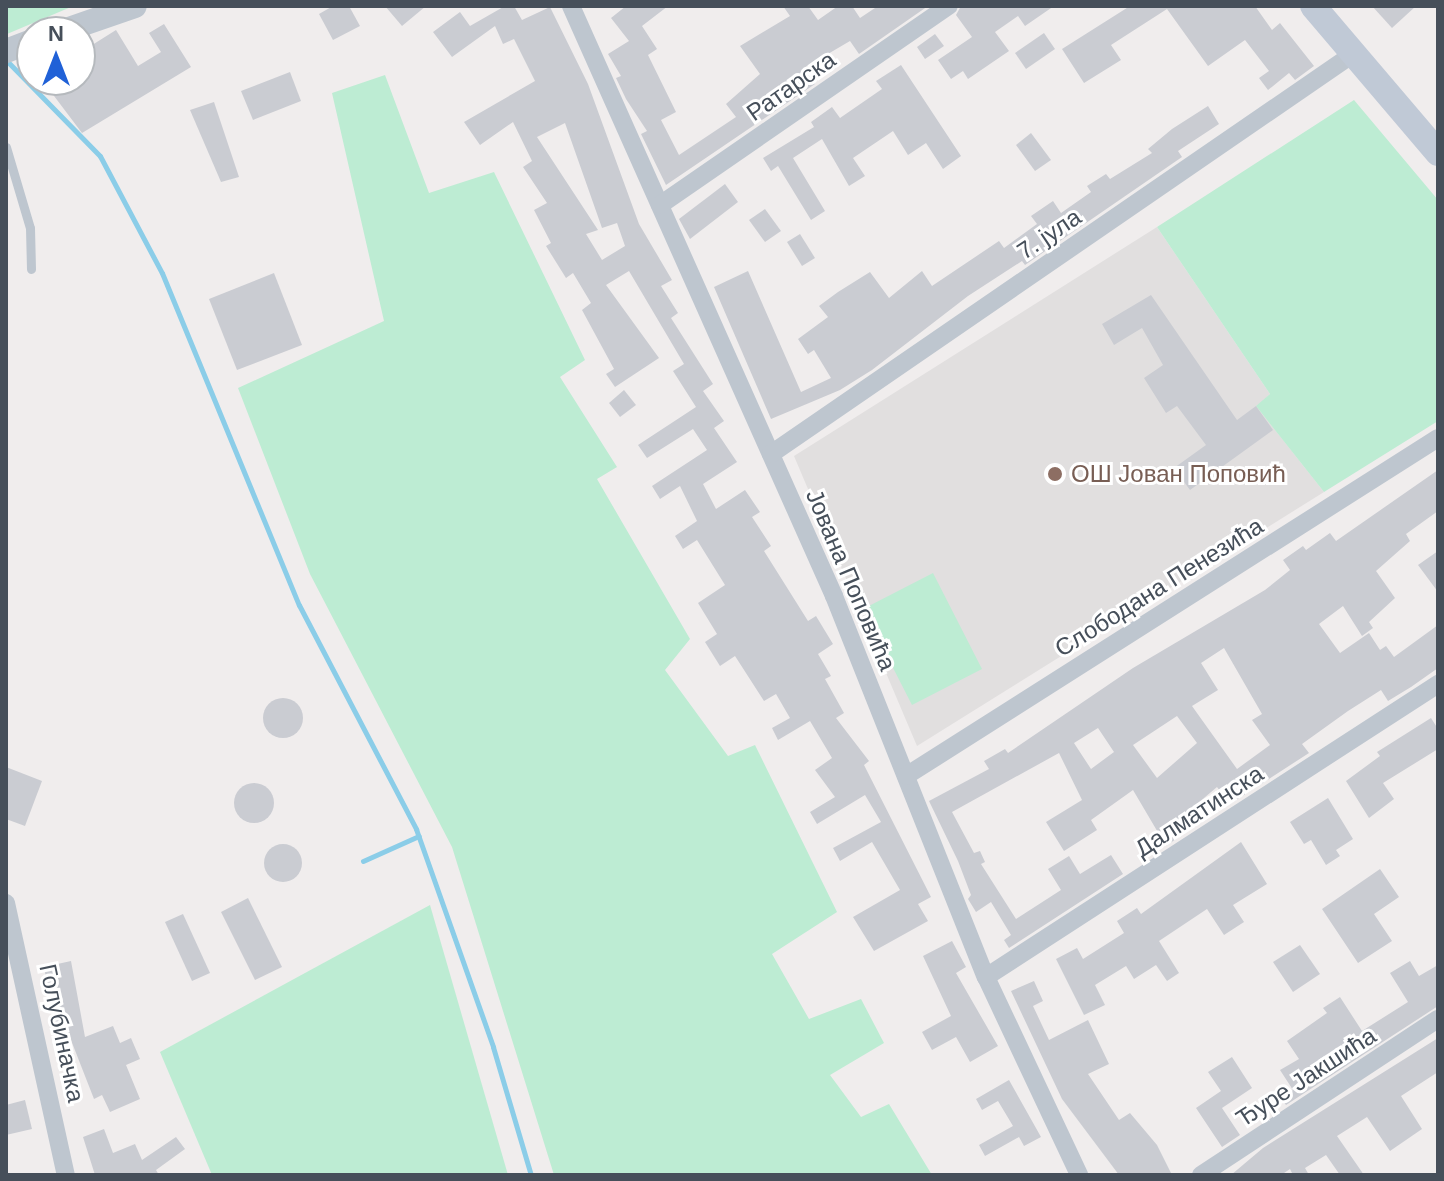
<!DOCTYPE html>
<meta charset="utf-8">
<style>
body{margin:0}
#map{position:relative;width:1444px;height:1181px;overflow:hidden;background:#f0eded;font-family:Helvetica,sans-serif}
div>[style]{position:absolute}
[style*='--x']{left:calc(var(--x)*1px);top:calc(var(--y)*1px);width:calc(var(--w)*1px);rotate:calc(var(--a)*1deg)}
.education>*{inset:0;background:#e1dfdf}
.green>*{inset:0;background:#bdecd3}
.stream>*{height:5px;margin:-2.5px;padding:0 2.5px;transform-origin:2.5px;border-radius:2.5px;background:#8bcde8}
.building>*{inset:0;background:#caccd2}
.round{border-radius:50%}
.service>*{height:9px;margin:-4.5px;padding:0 4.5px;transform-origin:4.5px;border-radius:4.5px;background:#bec6cf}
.minor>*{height:18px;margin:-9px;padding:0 9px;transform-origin:9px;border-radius:9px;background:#bec6cf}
.tertiary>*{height:24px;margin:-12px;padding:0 12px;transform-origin:12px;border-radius:12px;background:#bec6cf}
.secondary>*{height:26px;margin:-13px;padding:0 13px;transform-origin:13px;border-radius:13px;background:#c0c9d6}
.dots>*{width:22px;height:22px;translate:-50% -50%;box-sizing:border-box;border:4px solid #fff;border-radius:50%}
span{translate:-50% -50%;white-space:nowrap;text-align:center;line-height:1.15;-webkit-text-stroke:6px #fff;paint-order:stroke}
.street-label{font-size:24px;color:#464f5a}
.education-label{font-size:24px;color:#785e54}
.left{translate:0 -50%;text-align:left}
.frame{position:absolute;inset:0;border:8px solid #464f5a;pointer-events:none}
.north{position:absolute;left:16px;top:16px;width:80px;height:80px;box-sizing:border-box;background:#fff;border:2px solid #b5b9bd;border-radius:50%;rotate:0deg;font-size:22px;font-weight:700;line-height:32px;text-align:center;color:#464f5a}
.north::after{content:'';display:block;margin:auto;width:28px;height:36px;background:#2061d7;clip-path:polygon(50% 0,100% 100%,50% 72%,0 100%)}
</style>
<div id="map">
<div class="education">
<div style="clip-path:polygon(1157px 227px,1270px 394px,1257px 407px,1324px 492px,917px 746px,794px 456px)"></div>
</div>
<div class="green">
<div style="clip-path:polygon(6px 6px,70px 6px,71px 7px,7px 34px)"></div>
<div style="clip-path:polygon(385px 75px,429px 193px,494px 172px,585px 360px,560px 377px,617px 467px,597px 479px,690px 639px,665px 670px,728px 756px,755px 745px,837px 912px,772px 954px,809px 1019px,861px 999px,884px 1043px,830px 1075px,861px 1117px,889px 1104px,932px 1175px,554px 1175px,452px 847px,310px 574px,238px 388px,384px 321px,332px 93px)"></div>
<div style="clip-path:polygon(1354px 100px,1438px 200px,1438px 421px,1324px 492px,1256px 406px,1270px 394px,1157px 227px)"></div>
<div style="clip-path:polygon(933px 573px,982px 669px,912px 705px,863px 609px)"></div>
<div style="clip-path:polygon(430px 905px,508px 1175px,212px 1175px,160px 1052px)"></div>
</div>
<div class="stream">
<div style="--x:6;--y:60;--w:134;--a:45.6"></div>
<div style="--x:100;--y:156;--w:132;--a:62.1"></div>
<div style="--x:162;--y:273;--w:359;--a:67.6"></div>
<div style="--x:299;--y:605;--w:253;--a:62.4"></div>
<div style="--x:416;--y:829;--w:231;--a:70.5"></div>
<div style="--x:493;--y:1047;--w:134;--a:73.5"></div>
<div style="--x:363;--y:861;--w:61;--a:-24.1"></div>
</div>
<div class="building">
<div style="clip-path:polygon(333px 6px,349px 6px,360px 26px,333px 40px,319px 14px)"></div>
<div style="clip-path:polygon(385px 6px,426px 6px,402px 26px)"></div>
<div style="clip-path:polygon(evenodd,505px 6px,514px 6px,522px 20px,550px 7px,588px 84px,639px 224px,672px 280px,661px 286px,678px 313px,671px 318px,713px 384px,703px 391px,724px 421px,714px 428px,737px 462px,703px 484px,716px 509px,745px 490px,760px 512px,752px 517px,771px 546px,764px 551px,808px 621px,816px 616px,833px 644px,818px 654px,831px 676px,825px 679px,844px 713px,836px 718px,869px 761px,864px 765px,931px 897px,918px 904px,928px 921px,874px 951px,853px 917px,900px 890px,872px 842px,840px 861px,833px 848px,881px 822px,865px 795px,817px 824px,810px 812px,835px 797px,815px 770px,832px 758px,810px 721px,778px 740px,772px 728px,790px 718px,776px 694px,764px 701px,735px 656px,720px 666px,705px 642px,717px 634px,698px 603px,725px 585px,697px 540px,683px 549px,675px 536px,697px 521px,680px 486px,660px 499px,652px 486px,707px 450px,693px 429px,647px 458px,638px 445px,696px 407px,673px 371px,684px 364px,629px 271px,606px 285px,659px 358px,615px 387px,606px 374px,614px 369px,582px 310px,591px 303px,573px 273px,566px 278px,546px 246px,551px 243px,534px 210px,547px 203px,523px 167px,532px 161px,513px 122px,480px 145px,464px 122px,535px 81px,514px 39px,503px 44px,495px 26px,452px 57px,433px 32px,460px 12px,470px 26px,505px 6px,565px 123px,602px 228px,617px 223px,625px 246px,602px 260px,586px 234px,598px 230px,537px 137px,565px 123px)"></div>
<div style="clip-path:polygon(626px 6px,668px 6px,642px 26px,657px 49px,648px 55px,676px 112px,661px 120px,679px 155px,736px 117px,726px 104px,760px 74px,740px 46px,790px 16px,783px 6px,808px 6px,818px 20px,838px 6px,852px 6px,860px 18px,878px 6px,928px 6px,859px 54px,850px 41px,804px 68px,815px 84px,666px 185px,641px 134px,647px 131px,626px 99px,616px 78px,621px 76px,608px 54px,629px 41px,611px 18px)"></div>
<div style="clip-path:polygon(961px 6px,1054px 6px,1025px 26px,1018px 16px,995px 32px,1009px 51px,968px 79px,963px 71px,951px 79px,938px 60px,972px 37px,956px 15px)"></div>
<div style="clip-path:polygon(1130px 6px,1255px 6px,1272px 30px,1280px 23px,1314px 66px,1295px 80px,1289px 73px,1268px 90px,1259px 78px,1269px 71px,1245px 40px,1208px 66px,1167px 9px,1111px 45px,1121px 60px,1084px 83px,1062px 49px)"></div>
<div style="clip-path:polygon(1372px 6px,1416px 6px,1392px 28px)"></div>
<div style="clip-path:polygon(164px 24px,191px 67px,82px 133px,42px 80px,80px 80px,80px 67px,87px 62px,81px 52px,116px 30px,138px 66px,161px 52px,149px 33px)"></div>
<div style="clip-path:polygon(1044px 33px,1055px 49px,1026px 69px,1015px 53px)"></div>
<div style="clip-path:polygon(935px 34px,944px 46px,925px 59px,917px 47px)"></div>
<div style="clip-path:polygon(901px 65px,961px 156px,943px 169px,926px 143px,908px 155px,893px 131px,853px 158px,865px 176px,849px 186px,822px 139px,793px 158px,825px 211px,811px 220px,778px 166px,771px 171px,763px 158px,814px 127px,811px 122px,832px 107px,840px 118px,882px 89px,876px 81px)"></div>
<div style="clip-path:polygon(290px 72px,301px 101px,253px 120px,241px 91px)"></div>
<div style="clip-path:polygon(214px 102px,239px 177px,221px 182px,190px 110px)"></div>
<div style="clip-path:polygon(1208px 106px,1219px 124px,1178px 151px,1182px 157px,1025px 265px,1022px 261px,968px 296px,872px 370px,840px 390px,771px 419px,714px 287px,748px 271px,801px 392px,831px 378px,814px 350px,808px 354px,798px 339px,828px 317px,819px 306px,838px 292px,870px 272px,889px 298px,922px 271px,932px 286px,999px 241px,1004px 248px,1037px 224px,1031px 216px,1053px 201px,1061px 213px,1091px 192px,1087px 186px,1106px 174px,1110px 179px,1152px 153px,1148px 149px,1172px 129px)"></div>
<div style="clip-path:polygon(1031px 133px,1051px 160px,1035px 171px,1016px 145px)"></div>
<div style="clip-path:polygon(725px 184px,738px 202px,690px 239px,679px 219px)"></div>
<div style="clip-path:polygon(765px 209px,781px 231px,765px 242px,749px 220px)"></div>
<div style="clip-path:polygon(800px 234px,815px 258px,802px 266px,787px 242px)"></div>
<div style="clip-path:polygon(274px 273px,302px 345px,237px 370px,209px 299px)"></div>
<div style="clip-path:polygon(1151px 295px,1237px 420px,1256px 406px,1273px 430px,1190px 490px,1174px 468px,1206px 445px,1177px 406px,1166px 413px,1144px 378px,1163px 365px,1142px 328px,1114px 345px,1102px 324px)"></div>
<div style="clip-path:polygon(624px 390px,636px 405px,620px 417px,609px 403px)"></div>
<div style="clip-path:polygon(evenodd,1438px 470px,1438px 511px,1406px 534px,1410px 541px,1376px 571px,1395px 598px,1369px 622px,1373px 628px,1362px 636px,1343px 606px,1319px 624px,1340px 653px,1369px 633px,1380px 650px,1386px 646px,1394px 657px,1438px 625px,1438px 668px,1411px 687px,1388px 701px,1381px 690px,1348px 711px,1302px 744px,1309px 753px,1230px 804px,1217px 787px,1178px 820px,1186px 832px,1166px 846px,1133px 790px,1091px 820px,1097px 830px,1064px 851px,1046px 822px,1082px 800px,1059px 753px,952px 812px,974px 853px,980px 851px,985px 862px,981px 864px,1016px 919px,1061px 890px,1048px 869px,1069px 856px,1080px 874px,1111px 855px,1123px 874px,1009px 948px,1004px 940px,1011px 935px,991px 902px,976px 912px,968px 899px,971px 895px,958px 861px,929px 801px,989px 769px,984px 761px,1005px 749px,1008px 753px,1133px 668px,1265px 590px,1290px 570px,1283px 560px,1303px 546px,1306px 550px,1330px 533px,1336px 541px,1438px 470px,1224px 648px,1262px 714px,1252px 720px,1270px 745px,1237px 769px,1192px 706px,1218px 690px,1201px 663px,1224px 648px,1438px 470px,1177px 716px,1197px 743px,1157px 778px,1133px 745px,1177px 716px,1438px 470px,1098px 728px,1114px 752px,1091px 769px,1074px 743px,1098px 728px)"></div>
<div style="clip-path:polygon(1438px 551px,1438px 592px,1418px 565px)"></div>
<div class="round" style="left:263px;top:698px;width:40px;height:40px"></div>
<div style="clip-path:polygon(1431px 718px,1438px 729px,1438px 749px,1383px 783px,1394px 799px,1369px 818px,1346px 781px,1380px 756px,1377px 752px)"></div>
<div style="clip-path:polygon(6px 767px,42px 781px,25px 826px,6px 819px)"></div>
<div class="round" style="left:234px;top:783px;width:40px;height:40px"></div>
<div style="clip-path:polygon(1328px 798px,1353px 839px,1336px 850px,1340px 856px,1326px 865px,1311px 840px,1304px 844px,1290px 822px)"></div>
<div style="clip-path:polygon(1241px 842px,1267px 884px,1233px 905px,1244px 922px,1224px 935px,1207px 909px,1159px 941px,1179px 973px,1167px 981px,1156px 965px,1134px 979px,1126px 966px,1095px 985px,1105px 1005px,1084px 1015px,1056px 959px,1077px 948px,1083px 959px,1124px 933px,1117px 921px,1137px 908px,1141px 914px)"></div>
<div class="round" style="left:264px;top:844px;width:38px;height:38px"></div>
<div style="clip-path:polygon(1380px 869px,1399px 897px,1374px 914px,1392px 941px,1358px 963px,1322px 909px)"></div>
<div style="clip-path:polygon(248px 898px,282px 967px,255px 980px,221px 912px)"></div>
<div style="clip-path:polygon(183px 914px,210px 973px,192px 981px,165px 922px)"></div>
<div style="clip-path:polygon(952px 941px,966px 967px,956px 973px,998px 1046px,970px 1062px,956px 1037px,932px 1050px,922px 1032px,951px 1016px,923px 956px)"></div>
<div style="clip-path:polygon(1300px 945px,1320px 974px,1293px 992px,1273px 962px)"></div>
<div style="clip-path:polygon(71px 961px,85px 1037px,113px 1026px,120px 1043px,131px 1038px,140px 1059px,126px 1065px,140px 1099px,110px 1112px,102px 1095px,94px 1099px,69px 1035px,59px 1038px,52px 1012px,44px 967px)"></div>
<div style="clip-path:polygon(1410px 961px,1419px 976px,1438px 965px,1438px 1006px,1286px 1105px,1281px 1098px,1293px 1090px,1280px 1070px,1299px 1059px,1287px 1041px,1327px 1013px,1323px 1008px,1340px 997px,1362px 1031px,1408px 1002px,1390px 973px)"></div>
<div style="clip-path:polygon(1034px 981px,1043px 1001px,1033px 1006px,1049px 1040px,1088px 1020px,1109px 1064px,1088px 1074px,1119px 1120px,1130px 1113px,1157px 1145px,1172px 1175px,1119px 1175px,1062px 1099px,1011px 991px)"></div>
<div style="clip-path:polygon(1438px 1038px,1438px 1072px,1401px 1096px,1422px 1129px,1390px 1151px,1367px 1117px,1337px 1136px,1364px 1175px,1340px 1175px,1326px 1155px,1305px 1168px,1309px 1175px,1293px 1175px,1290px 1169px,1281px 1175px,1231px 1175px,1263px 1148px)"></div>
<div style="clip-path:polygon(1232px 1057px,1252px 1088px,1222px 1108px,1240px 1135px,1222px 1147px,1196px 1108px,1221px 1091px,1208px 1072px)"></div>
<div style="clip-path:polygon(1009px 1080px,1041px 1137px,1024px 1146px,1019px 1137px,985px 1156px,979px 1145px,1013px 1126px,998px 1101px,982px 1110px,976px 1099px)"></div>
<div style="clip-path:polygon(25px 1100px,32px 1129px,6px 1135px,6px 1105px)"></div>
<div style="clip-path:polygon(104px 1129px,113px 1153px,135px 1144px,142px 1160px,176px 1137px,185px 1149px,156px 1170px,159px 1175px,95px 1175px,83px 1137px)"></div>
</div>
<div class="service">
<div style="--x:6;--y:147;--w:84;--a:73.5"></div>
<div style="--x:30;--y:228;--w:41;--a:88.6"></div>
</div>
<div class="minor">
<div style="--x:571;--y:6;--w:646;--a:65.97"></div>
<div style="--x:834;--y:596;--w:410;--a:68.3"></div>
<div style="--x:986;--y:977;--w:219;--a:64.8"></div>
<div style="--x:660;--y:205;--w:351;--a:-34.6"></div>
<div style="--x:771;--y:454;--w:706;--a:-34.5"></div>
<div style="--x:906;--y:776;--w:630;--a:-32.43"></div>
<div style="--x:6;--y:903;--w:279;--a:77.6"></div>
<div style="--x:986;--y:977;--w:539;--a:-32.95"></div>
<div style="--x:1201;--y:1175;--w:284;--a:-33.4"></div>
</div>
<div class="tertiary">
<div style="--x:60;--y:32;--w:79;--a:-19.1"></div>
<div style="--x:6;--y:51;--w:28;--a:-21"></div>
</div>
<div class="secondary">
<div style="--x:1313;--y:6;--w:193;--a:49.6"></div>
</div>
<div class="dots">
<div style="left:1055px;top:474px;background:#8d6e63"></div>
</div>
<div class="street-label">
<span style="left:791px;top:86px;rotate:-35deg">Ратарска</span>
<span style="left:1049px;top:234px;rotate:-34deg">7. јула</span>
<span style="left:851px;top:580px;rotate:67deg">Јована Поповића</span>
<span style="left:1159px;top:587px;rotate:-32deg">Слободана Пенезића</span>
<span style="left:1199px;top:811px;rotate:-33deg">Далматинска</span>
<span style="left:62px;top:1033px;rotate:78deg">Голубиначка</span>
<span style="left:1306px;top:1077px;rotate:-33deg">Ђуре Јакшића</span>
</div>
<div class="education-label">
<span class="left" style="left:1071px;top:474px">ОШ Јован Поповић</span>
</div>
<div class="frame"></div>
<div class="north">N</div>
</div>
